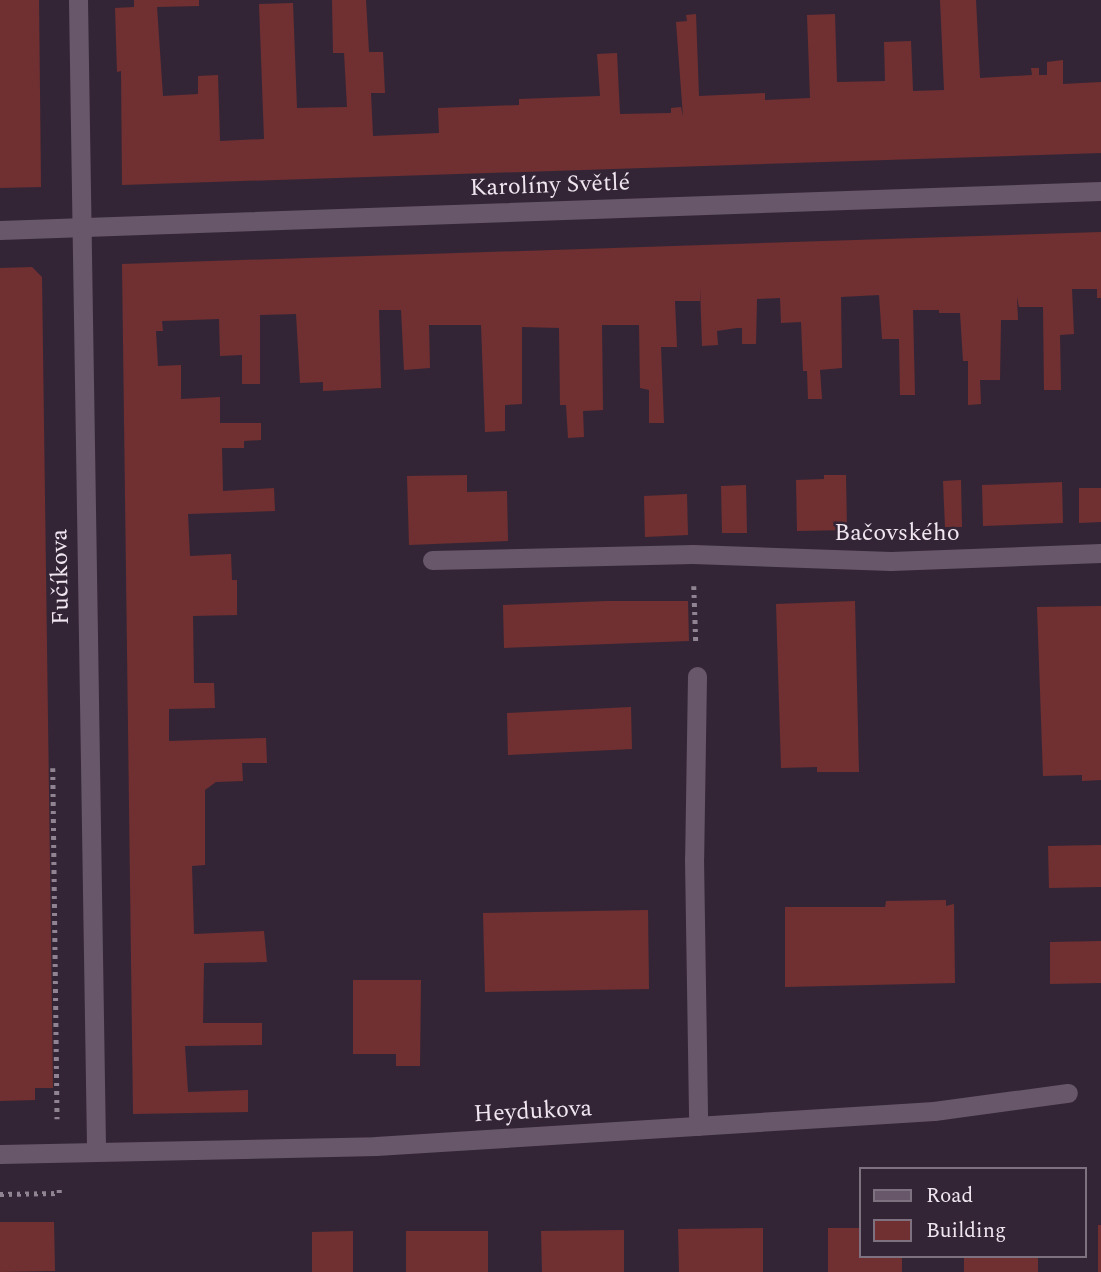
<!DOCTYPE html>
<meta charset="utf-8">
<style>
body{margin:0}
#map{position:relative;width:1101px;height:1272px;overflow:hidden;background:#342536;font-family:Spectral,serif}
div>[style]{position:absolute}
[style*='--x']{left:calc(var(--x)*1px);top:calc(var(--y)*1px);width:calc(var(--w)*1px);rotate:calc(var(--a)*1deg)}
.building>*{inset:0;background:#703031}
.path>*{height:4.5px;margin-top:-2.25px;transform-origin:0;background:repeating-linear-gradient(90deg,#908492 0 3.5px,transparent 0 8.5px)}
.service>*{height:19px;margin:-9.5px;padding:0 9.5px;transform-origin:9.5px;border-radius:9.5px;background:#68576a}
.minor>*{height:19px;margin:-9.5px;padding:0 9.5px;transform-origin:9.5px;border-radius:9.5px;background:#68576a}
span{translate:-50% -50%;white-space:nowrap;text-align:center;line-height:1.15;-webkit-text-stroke:5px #342536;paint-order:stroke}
.street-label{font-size:24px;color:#efe6f0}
.legend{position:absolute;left:859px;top:1167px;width:228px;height:91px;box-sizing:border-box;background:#342536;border:2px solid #7f7280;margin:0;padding:9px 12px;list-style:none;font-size:21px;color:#efe6f0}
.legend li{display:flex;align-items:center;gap:14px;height:35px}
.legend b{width:35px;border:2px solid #7f7280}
</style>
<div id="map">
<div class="building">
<div style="clip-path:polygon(0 0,39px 0,41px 187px,0 188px)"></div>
<div style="clip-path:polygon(134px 0,199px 0,199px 6px,157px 7px,163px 96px,198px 94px,198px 76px,218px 75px,220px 141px,264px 139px,259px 4px,293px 3px,297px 108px,347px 107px,344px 53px,333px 53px,332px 0,366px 0,369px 52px,383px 52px,385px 93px,371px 93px,373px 136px,439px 133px,438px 108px,519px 105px,519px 99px,600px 96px,597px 54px,617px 53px,620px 114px,671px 113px,671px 108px,681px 107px,683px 117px,676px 22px,687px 21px,686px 15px,696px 14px,699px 96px,765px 93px,765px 100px,810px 98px,807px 15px,835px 14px,837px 82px,885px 81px,884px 42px,911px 41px,913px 91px,944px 90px,940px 0,976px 0,980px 78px,1032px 75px,1031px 68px,1039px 68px,1039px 75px,1047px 75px,1047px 62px,1063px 60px,1063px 84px,1101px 82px,1101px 153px,122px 185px,121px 71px,117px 72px,115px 8px,134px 7px)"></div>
<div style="clip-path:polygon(1101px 232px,1101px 298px,1097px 298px,1097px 289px,1072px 289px,1074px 334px,1060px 335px,1061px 390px,1044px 390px,1043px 307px,1019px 307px,1017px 297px,1018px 320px,1001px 320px,1000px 380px,980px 380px,981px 404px,968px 405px,968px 361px,963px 361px,960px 313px,939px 313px,939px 310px,913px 310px,915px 395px,900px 395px,899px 339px,882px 339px,879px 295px,841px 297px,842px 368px,820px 370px,822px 399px,808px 399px,807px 371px,803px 371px,801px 322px,781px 323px,780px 298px,757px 299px,756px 344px,742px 344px,742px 328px,737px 328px,717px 331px,718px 345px,702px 346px,700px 288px,700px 301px,675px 301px,677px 347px,661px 347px,664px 423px,649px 423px,649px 390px,640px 388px,639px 325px,602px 325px,603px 410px,583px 411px,584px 437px,568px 438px,566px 405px,560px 405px,559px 328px,522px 327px,522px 404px,505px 405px,505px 431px,485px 432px,481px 325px,429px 325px,430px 368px,404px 370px,401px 310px,379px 310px,381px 388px,323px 391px,323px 382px,300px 383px,296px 314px,260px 315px,260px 384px,242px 384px,242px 355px,220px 356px,219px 319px,162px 321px,163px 331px,156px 331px,158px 366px,181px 365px,181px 399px,220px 397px,220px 423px,261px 423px,261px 440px,244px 441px,244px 448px,222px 448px,223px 491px,274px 488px,275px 511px,188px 514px,190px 556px,231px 554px,232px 580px,237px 580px,237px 615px,193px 616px,194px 683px,214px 683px,215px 708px,169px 709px,169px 741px,266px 738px,267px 763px,242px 763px,243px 781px,216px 782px,205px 790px,205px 865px,192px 866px,194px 934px,264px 931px,267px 962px,204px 963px,203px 1023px,262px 1023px,262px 1045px,185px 1046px,188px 1092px,248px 1090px,248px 1112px,133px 1114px,122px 264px)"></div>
<div style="clip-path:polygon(32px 267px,42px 277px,53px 1088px,35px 1088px,35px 1100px,0 1101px,0 268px)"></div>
<div style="clip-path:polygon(467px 475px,467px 492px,507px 491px,508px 541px,409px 545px,407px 476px)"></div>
<div style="clip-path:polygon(824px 475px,846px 475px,847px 530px,797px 531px,796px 480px,824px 479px)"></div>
<div style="clip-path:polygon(961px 480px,962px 527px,945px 527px,943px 481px)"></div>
<div style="clip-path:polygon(1062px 482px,1063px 523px,983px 526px,982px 485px)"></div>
<div style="clip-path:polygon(746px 485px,747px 533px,722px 533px,721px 486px)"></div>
<div style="clip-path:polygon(1079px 488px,1101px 488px,1101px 522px,1079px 523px)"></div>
<div style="clip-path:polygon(687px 494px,688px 535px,645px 537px,644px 496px)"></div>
<div style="clip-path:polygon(607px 601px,688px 601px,689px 641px,504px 648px,503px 605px)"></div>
<div style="clip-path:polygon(855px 601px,859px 772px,817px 772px,817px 767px,781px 768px,776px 604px)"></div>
<div style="clip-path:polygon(1101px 606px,1101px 780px,1082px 781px,1082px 775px,1043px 776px,1037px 607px)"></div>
<div style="clip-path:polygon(631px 707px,632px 749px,508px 755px,507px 713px)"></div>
<div style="clip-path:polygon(1101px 845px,1101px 887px,1049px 888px,1048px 846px)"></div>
<div style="clip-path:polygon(946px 900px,946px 906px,954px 904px,955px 983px,785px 987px,785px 907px,885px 907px,886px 901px)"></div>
<div style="clip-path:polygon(648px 910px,649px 989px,485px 992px,483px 913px)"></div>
<div style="clip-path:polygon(1101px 941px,1101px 983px,1050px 984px,1050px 942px)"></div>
<div style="clip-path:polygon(353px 980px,421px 980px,420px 1066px,396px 1066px,396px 1054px,353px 1054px)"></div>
<div style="clip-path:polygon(0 1222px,54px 1222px,55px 1271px,0 1272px)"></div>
<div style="clip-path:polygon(1098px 1225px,1101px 1225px,1101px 1272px,1098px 1272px)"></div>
<div style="clip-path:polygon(763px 1228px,763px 1272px,679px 1272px,678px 1229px)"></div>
<div style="clip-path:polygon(828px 1228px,861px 1228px,861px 1256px,902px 1256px,902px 1272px,828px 1272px)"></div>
<div style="clip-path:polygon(624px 1230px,624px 1272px,542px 1272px,541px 1231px)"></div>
<div style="clip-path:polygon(353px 1231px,353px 1272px,312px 1272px,312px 1232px)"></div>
<div style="clip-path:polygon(406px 1231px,488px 1231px,488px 1272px,406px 1272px)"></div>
<div style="clip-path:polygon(964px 1256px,1038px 1256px,1038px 1272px,964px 1272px)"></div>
</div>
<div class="path">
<div style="--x:694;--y:586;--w:58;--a:88"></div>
<div style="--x:53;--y:768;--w:351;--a:89.3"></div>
<div style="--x:0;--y:1194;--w:59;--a:-1"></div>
<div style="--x:59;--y:1193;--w:7;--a:-90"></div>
</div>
<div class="service">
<div style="--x:432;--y:560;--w:261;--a:-1.3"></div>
<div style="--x:697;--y:676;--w:182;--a:90.9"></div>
<div style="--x:694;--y:858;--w:268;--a:89.1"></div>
</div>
<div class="minor">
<div style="--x:78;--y:0;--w:1152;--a:89.1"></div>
<div style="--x:0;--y:230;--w:1102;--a:-2.03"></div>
<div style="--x:693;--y:554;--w:198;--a:2"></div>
<div style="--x:891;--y:561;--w:210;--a:-2.2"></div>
<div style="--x:0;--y:1154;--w:376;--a:-1.2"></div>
<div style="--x:376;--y:1146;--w:559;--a:-3.59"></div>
<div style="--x:934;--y:1111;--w:135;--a:-7.7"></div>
</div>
<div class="street-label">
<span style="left:550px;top:186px;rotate:-2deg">Karolíny Světlé</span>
<span style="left:897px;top:534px">Bačovského</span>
<span style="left:61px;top:577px;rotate:-91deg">Fučíkova</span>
<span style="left:533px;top:1112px;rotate:-3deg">Heydukova</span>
</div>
<ul class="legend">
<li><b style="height:9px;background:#68576a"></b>Road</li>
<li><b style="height:19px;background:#703031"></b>Building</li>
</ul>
</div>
